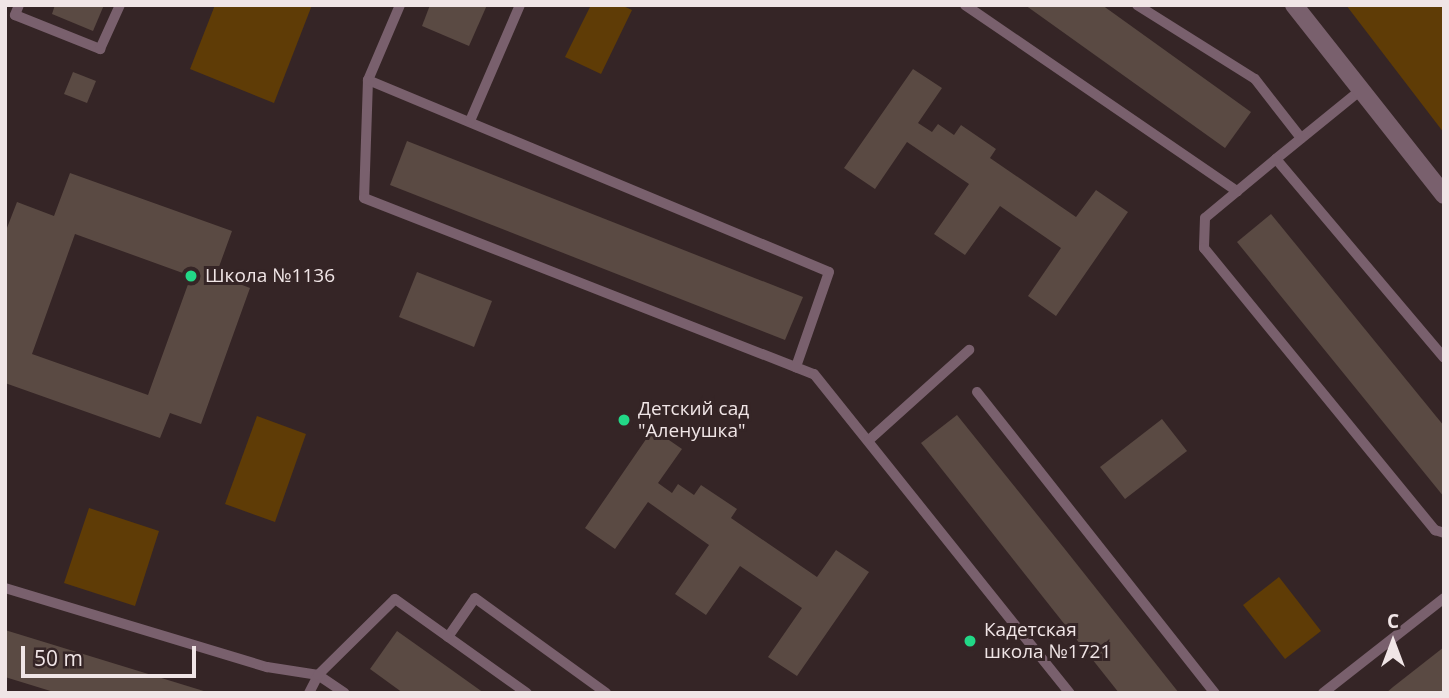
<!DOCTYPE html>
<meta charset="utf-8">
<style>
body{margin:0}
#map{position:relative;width:1449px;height:698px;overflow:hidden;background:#352526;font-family:"Open Sans",sans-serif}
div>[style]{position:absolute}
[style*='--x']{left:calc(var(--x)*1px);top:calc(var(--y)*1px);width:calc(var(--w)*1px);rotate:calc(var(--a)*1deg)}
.green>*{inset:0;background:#5f3c06}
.building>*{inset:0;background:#5a4a43}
.service>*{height:10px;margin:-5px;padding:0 5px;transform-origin:5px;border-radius:5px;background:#79606d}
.tertiary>*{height:18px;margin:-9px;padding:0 9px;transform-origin:9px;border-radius:9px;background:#79606d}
.dots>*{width:19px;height:19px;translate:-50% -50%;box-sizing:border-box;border:4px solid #352526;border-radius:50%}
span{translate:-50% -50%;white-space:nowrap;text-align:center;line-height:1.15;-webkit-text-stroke:6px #352526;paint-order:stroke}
.poi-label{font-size:19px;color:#f0e5e6}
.left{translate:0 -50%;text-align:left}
.frame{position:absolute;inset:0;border:7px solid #f0e5e6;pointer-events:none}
.north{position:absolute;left:1358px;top:607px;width:70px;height:70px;-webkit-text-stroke:5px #352526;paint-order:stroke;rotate:0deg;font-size:19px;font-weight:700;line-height:28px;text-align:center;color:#f0e5e6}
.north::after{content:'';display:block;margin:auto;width:24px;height:32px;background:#f0e5e6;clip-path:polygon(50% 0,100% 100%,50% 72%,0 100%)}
.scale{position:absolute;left:21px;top:646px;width:175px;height:32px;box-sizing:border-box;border:4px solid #f0e5e6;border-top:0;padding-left:9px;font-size:21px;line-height:24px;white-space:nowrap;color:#f0e5e6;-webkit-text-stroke:5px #352526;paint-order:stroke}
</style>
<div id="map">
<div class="green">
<div style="clip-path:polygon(215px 5px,312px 5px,274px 103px,190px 69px)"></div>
<div style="clip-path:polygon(591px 5px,621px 5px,632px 10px,601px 74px,565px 57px)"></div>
<div style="clip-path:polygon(1346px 5px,1444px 5px,1444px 133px)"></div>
<div style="clip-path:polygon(257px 416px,306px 434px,275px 522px,225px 504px)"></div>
<div style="clip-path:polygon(89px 508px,159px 531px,135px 606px,64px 583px)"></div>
<div style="clip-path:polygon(1279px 577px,1321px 631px,1285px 659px,1243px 605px)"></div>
</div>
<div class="building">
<div style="clip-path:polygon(55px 5px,104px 5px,93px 31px,52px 14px)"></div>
<div style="clip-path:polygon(430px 5px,487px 5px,469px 46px,422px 26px)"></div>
<div style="clip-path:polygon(1025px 5px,1102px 5px,1251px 112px,1225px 148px)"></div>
<div style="clip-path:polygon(913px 69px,942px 88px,918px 123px,932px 132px,938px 124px,954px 135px,961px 125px,996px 149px,990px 158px,1076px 217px,1096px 190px,1128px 212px,1056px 316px,1028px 296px,1061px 248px,1000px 206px,965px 255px,934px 234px,969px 184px,907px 142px,875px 189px,844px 168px)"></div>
<div style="clip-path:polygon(73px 72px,96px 81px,87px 103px,64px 94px)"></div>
<div style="clip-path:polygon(407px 141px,803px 297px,785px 340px,390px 185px)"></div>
<div style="clip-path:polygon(evenodd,70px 173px,232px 231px,216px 275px,250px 288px,201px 424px,170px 413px,160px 438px,5px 383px,5px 233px,17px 202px,54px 216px,70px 173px,75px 234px,191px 276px,148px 395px,32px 354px,75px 234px)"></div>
<div style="clip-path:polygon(1271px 214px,1444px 426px,1444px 497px,1237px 242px)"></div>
<div style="clip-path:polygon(417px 272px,492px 301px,474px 347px,399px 317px)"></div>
<div style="clip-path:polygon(957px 415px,1064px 548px,1179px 693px,1119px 693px,921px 443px)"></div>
<div style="clip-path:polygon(1162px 419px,1187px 451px,1125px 499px,1100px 467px)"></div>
<div style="clip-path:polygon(653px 429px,682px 449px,658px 483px,672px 493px,678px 484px,694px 495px,701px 485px,737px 509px,731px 518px,817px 577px,836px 550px,869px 572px,797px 676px,768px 657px,802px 608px,740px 566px,706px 615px,675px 594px,709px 545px,648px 502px,615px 549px,585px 528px)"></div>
<div style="clip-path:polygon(5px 630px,207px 692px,207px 693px,57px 693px,5px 677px)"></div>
<div style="clip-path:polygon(397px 631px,428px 653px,484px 693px,403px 693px,370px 669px)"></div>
<div style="clip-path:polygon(1444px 647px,1444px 693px,1386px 693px,1393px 687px)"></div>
</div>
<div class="service">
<div style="--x:19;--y:5;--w:11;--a:112"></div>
<div style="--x:15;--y:15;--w:92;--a:21.8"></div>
<div style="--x:100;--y:49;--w:48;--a:-65.6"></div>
<div style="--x:400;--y:5;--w:82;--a:113.1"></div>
<div style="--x:368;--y:80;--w:118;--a:91.9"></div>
<div style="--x:364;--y:198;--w:483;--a:21.4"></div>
<div style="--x:814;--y:374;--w:409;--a:51.3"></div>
<div style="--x:965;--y:5;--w:330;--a:34.4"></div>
<div style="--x:1137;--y:5;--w:139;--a:32.1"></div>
<div style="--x:1255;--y:79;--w:75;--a:52.1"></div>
<div style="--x:368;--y:80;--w:499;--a:22.6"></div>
<div style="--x:829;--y:272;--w:101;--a:109.2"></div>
<div style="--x:1362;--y:89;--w:111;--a:140.9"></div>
<div style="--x:1276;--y:159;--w:260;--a:49.8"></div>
<div style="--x:470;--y:121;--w:126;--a:-66.7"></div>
<div style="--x:1276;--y:159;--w:92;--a:140.3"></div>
<div style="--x:1205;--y:218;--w:30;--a:92"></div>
<div style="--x:1204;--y:248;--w:365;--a:50.7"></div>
<div style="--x:1435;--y:530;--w:9;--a:18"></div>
<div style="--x:977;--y:392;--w:384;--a:51.7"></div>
<div style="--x:869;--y:440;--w:135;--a:-42"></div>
<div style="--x:5;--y:588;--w:274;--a:16.8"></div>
<div style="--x:267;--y:667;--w:52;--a:8.9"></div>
<div style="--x:318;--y:675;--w:32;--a:34"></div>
<div style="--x:448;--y:637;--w:47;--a:-55.3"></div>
<div style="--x:475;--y:598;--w:162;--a:35.9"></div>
<div style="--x:309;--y:693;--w:20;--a:-63"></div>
<div style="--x:318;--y:675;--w:108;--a:-44.6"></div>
<div style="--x:395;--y:599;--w:162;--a:35.5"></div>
<div style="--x:1323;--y:693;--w:154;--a:-38.1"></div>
</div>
<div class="tertiary">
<div style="--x:1294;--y:5;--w:242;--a:51.7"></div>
</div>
<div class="dots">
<div style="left:191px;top:276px;background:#22d887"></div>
<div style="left:624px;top:420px;background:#22d887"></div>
<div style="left:970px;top:641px;background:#22d887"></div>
</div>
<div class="poi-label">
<span class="left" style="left:205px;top:276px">Школа №1136</span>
<span class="left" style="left:638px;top:420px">Детский сад<br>"Аленушка"</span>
<span class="left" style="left:984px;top:641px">Кадетская<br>школа №1721</span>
</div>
<div class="frame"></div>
<div class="north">С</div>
<div class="scale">50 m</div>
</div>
